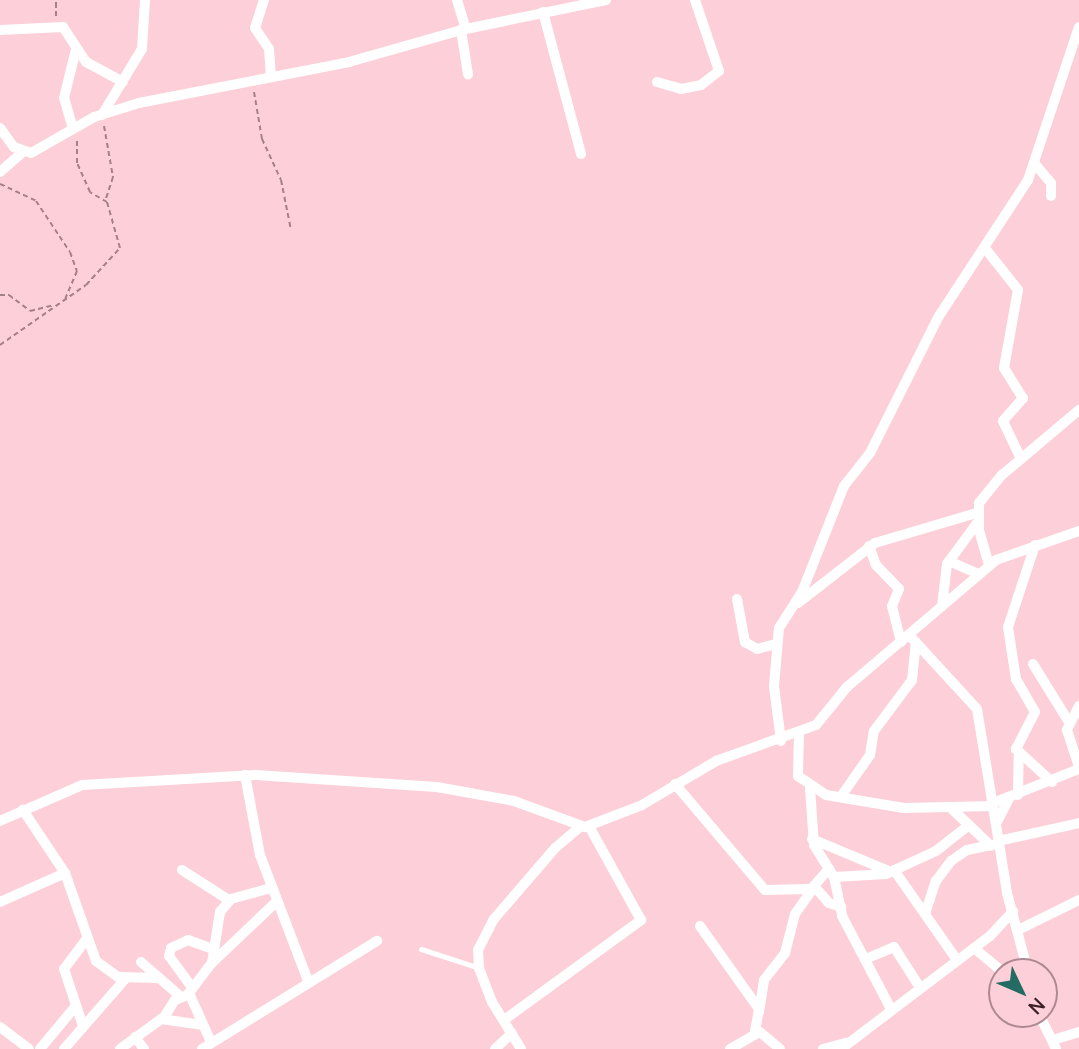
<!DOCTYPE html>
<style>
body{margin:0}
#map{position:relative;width:1079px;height:1049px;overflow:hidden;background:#fdcfd8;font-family:Manrope,sans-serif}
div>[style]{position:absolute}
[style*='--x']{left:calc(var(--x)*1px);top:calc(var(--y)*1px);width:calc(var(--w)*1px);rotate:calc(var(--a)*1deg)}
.path>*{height:2px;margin-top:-1px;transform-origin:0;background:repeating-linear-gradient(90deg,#a68088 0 5px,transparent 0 8.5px)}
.lane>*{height:5px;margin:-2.5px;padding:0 2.5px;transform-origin:2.5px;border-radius:2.5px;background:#fff}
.street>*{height:10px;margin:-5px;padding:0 5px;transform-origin:5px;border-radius:5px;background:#fff}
span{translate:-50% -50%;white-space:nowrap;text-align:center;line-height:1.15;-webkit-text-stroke:7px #fdcfd8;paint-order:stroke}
.north{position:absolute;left:988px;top:958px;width:70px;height:70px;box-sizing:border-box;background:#fdcfd8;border:2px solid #af8991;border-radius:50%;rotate:134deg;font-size:19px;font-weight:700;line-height:28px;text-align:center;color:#3b1f26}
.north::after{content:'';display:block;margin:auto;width:24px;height:32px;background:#236c64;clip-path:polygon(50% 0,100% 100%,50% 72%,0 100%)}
</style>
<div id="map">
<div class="path">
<div style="--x:56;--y:16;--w:16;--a:-90"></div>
<div style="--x:254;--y:92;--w:48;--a:80.3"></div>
<div style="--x:262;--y:139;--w:45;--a:65.1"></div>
<div style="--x:281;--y:180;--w:51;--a:78.7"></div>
<div style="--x:104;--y:126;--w:52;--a:80"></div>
<div style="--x:113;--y:177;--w:23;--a:108"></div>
<div style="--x:0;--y:184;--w:40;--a:25"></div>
<div style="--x:36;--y:201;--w:61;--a:56.3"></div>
<div style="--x:70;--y:252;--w:20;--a:70"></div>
<div style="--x:77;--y:271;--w:30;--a:113"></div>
<div style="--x:0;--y:295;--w:9;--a:0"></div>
<div style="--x:9;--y:295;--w:26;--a:37"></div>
<div style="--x:30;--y:311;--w:25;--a:-14"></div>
<div style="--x:0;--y:345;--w:105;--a:-34.9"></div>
<div style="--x:86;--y:285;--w:50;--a:-47.4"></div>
<div style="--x:120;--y:248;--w:48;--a:-105.8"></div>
<div style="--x:107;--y:202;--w:20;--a:-150"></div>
<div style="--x:90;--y:192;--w:32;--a:-114"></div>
<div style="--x:77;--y:163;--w:25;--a:-90"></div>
</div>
<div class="lane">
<div style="--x:421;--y:949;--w:61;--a:18.1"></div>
</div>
<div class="street">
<div style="--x:264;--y:0;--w:29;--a:108"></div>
<div style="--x:255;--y:28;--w:25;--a:56"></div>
<div style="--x:269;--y:49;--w:26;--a:86"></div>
<div style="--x:457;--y:0;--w:30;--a:73"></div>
<div style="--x:543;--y:12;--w:147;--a:75"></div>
<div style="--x:0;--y:30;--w:63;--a:-2.7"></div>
<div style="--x:63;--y:27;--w:42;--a:56.7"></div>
<div style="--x:86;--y:62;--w:42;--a:28.4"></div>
<div style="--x:461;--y:30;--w:45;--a:81"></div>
<div style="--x:657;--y:82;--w:25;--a:16"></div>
<div style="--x:681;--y:89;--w:20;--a:-11"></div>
<div style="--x:701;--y:85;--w:23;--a:-38"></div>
<div style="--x:719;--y:71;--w:75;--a:-108.7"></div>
<div style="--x:102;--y:115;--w:77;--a:-58.8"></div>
<div style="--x:142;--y:49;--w:49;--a:-86.5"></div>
<div style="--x:0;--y:128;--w:24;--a:54"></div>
<div style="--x:14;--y:147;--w:18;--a:19"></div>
<div style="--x:31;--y:153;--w:73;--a:-29.7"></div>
<div style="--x:94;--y:117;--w:47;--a:-17.3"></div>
<div style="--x:139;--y:103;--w:214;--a:-11"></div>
<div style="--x:349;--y:62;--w:116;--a:-15.9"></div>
<div style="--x:461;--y:30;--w:148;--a:-11.7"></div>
<div style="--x:73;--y:129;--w:32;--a:-106"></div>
<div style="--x:64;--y:98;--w:50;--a:-76.2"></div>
<div style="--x:1035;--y:164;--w:25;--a:50"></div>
<div style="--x:1051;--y:183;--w:13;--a:90"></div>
<div style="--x:0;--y:172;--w:30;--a:-41"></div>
<div style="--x:985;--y:248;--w:53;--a:51.8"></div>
<div style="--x:1018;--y:290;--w:79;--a:100.2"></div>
<div style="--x:1004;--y:368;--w:36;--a:58"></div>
<div style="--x:1023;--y:398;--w:30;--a:131"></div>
<div style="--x:1003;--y:421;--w:42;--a:64.7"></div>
<div style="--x:1035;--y:545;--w:86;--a:108.2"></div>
<div style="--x:1008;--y:627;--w:53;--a:81.3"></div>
<div style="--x:1016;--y:679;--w:38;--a:60"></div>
<div style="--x:1035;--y:712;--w:42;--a:117.2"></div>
<div style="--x:1016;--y:749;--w:49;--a:42.5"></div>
<div style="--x:869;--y:546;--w:20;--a:70"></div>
<div style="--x:876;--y:565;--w:33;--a:46"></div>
<div style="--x:899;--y:589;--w:18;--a:112"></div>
<div style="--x:892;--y:606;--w:37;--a:76"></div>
<div style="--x:949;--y:561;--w:32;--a:24"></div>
<div style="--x:989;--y:565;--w:35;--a:-106"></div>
<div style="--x:979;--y:531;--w:28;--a:-90"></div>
<div style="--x:979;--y:503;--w:36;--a:-51"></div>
<div style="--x:1002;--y:475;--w:101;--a:-40.2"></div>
<div style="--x:737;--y:599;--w:44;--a:79.5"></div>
<div style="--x:745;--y:642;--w:14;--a:30"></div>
<div style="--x:757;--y:649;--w:20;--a:-15"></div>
<div style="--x:798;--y:603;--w:98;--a:-37.9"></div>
<div style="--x:875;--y:543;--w:105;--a:-16.5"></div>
<div style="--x:942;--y:606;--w:42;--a:-83.2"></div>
<div style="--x:947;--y:564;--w:51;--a:-53.8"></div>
<div style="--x:909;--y:635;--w:100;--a:47.4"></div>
<div style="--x:977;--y:709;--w:186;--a:80.7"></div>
<div style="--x:1007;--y:893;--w:82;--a:75.1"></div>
<div style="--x:1033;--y:664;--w:68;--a:58.2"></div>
<div style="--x:1079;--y:706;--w:27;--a:117"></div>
<div style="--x:1067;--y:730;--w:39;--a:72"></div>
<div style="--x:799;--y:734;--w:42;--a:91.4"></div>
<div style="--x:798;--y:776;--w:34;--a:34"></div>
<div style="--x:826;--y:795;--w:79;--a:9.5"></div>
<div style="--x:904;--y:808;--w:89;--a:-1.3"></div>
<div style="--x:781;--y:741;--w:55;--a:-97.3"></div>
<div style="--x:774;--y:686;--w:58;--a:-85.1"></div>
<div style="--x:779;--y:628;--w:43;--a:-57.4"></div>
<div style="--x:802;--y:592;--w:114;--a:-68.4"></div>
<div style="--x:844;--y:486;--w:42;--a:-51.8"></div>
<div style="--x:870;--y:453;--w:153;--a:-63.3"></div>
<div style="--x:939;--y:316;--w:163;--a:-56.8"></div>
<div style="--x:1028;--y:180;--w:161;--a:-71.6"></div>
<div style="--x:245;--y:775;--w:81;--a:79.4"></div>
<div style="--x:260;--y:855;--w:137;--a:69.1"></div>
<div style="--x:675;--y:784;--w:139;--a:49.7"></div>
<div style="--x:765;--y:890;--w:46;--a:-1.2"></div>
<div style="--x:811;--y:889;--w:27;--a:-48"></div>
<div style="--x:810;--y:788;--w:57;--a:86"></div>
<div style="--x:814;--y:845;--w:38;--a:58"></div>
<div style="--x:834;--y:877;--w:40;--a:78"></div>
<div style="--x:842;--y:916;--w:105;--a:62.2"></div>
<div style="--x:842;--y:795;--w:49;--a:-55"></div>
<div style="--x:870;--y:755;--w:24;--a:-81"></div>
<div style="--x:874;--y:731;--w:64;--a:-53.3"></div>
<div style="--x:912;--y:680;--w:38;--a:-84"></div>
<div style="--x:1018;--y:795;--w:39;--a:-89"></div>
<div style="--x:993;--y:803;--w:92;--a:-21.6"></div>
<div style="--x:951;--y:808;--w:55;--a:43.5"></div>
<div style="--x:0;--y:821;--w:90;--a:-23.7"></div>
<div style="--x:82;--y:785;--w:174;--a:-3.3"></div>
<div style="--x:256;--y:775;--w:181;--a:3.8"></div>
<div style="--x:437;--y:787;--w:78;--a:10.3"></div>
<div style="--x:514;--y:801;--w:76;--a:20.1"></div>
<div style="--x:585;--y:827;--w:61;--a:-21.1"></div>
<div style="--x:642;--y:805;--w:86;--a:-30.7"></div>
<div style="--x:716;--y:761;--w:106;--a:-19.8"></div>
<div style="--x:816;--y:725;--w:49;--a:-50.8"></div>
<div style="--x:847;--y:687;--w:196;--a:-40.4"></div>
<div style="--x:996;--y:560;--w:88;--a:-19.3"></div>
<div style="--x:996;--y:824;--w:29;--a:-63"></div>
<div style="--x:812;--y:839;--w:86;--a:22.7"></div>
<div style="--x:998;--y:841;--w:83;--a:-12.5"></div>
<div style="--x:182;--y:870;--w:56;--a:32.6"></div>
<div style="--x:894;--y:870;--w:110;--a:55"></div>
<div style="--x:65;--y:873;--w:93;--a:70.6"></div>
<div style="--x:96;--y:961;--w:27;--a:36"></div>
<div style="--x:118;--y:977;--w:41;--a:1.4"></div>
<div style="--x:834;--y:877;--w:52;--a:-3.3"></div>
<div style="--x:886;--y:874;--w:55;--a:-24.7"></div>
<div style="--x:936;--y:851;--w:42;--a:-38.2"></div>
<div style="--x:815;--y:887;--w:21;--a:49"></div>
<div style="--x:829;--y:903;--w:13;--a:18"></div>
<div style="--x:0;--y:902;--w:71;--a:-24"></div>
<div style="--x:65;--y:873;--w:76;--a:-123.7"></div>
<div style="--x:926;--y:911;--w:32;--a:-72"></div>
<div style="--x:936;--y:881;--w:25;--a:-53"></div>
<div style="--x:951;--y:861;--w:19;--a:-35"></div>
<div style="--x:967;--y:850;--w:25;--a:-12"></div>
<div style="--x:700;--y:926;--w:102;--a:54.6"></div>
<div style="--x:759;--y:1009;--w:23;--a:100"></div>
<div style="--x:1018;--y:930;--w:68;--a:-26.2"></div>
<div style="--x:974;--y:948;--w:38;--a:40"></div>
<div style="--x:868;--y:958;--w:28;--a:-23"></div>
<div style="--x:894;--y:947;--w:46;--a:57.3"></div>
<div style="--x:141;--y:962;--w:52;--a:41.1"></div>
<div style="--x:212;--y:963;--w:88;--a:-43.6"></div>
<div style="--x:191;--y:986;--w:37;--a:-126"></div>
<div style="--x:169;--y:956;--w:8;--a:-76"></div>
<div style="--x:171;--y:948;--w:19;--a:-25"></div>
<div style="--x:188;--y:940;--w:27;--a:20"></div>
<div style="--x:759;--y:1012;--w:32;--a:-81"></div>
<div style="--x:764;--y:980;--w:34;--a:-52"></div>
<div style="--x:785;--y:953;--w:40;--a:-75.6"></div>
<div style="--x:795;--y:914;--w:32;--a:-55"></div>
<div style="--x:1039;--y:1014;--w:39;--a:64"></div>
<div style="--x:163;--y:1019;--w:22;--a:-58"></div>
<div style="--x:175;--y:1000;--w:11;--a:-22"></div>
<div style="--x:504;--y:1020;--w:170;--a:-36.1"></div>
<div style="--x:641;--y:920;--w:107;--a:-119"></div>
<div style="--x:83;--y:1026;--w:60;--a:-108.4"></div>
<div style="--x:64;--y:969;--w:36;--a:-53"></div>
<div style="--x:0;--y:1027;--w:36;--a:37"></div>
<div style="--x:135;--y:1037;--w:15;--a:53"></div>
<div style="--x:1053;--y:1040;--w:27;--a:-17"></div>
<div style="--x:211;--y:1042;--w:54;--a:-114.2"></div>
<div style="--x:189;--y:993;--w:38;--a:-53"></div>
<div style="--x:212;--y:963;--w:52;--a:-81.1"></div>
<div style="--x:220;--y:912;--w:17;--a:-50"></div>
<div style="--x:231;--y:899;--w:41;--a:-15.4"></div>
<div style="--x:40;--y:1049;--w:53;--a:-50.3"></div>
<div style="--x:64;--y:1049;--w:94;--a:-48.9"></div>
<div style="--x:120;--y:1049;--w:51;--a:-36.2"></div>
<div style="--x:161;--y:1019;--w:41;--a:8.3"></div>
<div style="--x:202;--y:1049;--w:206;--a:-31.7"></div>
<div style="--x:495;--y:1049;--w:23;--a:-43"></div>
<div style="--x:521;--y:1049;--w:55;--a:-121.7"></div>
<div style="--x:492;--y:1002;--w:36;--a:-111"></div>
<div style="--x:479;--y:968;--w:18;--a:-93"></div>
<div style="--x:478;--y:950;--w:35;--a:-63"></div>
<div style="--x:494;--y:919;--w:94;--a:-49.3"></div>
<div style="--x:555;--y:848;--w:34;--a:-40"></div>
<div style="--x:730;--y:1049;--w:34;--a:-30"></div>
<div style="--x:760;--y:1032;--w:26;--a:40"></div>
<div style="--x:823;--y:1049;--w:24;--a:-15"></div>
<div style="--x:841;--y:1049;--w:187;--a:-37.2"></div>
<div style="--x:990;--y:936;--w:34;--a:-47"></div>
</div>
<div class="north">N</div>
</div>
